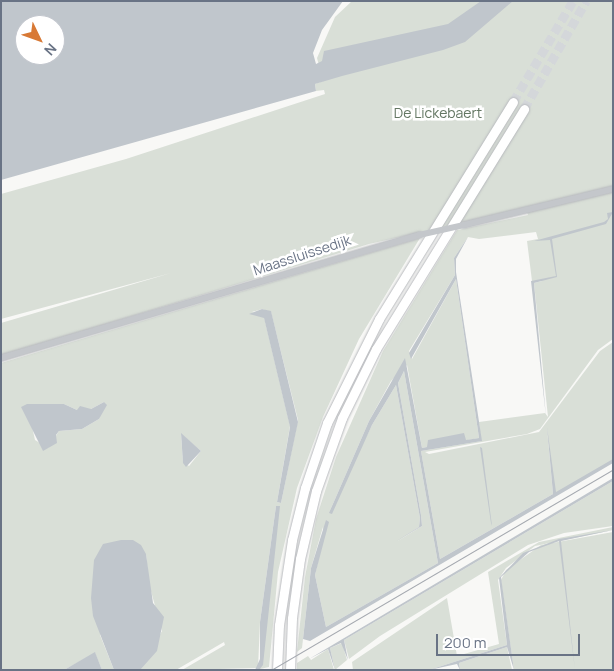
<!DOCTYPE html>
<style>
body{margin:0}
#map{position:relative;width:614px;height:671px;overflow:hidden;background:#f8f8f6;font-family:Manrope,sans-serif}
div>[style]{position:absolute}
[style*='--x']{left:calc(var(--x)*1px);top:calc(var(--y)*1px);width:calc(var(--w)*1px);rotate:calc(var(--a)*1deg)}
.green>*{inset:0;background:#d9dfd7}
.water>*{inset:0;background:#c0c6cc}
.highway-tunnel>*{height:9px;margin-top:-4.5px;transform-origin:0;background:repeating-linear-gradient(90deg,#d4d7da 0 9px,transparent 0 13.5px)}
.roads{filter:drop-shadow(0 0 1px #b7b9bd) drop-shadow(0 0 1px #b7b9bd)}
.minor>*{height:6px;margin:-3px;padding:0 3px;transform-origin:3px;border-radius:3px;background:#c4c7cb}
.highway>*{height:9px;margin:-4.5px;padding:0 4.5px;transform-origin:4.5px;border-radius:4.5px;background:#fff}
.tram>*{height:1px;margin:-0.5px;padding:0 0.5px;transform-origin:0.5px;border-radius:0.5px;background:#a5a9b0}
.minor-bridge>*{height:6px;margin:-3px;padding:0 3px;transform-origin:3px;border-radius:3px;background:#c4c7cb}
span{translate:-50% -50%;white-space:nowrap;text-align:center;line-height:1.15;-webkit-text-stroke:5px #fff;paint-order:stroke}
.park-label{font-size:14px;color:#647763}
.street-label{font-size:14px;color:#697385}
.frame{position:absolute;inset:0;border:2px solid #697385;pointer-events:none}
.north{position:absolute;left:15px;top:15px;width:50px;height:50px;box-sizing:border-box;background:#fff;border:1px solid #c3c7ce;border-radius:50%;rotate:132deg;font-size:14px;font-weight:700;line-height:20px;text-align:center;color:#697385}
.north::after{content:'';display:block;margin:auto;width:18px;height:22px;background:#d87935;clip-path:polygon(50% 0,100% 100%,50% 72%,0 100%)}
.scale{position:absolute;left:436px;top:634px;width:144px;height:22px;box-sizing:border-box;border:2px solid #697385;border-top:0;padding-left:6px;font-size:15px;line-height:18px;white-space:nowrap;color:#697385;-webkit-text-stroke:4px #fff;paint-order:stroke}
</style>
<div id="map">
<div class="green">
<div style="clip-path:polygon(352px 1px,613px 1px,613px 339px,598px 350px,540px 429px,527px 434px,425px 452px,429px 454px,539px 432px,600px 351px,613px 342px,613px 462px,555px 496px,547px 428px,553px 494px,440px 559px,421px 451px,481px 441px,479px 422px,545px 413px,548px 417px,534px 283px,542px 281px,532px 281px,527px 241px,538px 239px,536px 232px,479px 239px,468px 237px,454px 258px,455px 275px,409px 351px,412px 359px,456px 279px,479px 438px,422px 448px,407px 365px,391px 381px,369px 421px,329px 513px,372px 425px,396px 385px,420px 518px,419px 527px,396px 542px,422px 526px,421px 515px,398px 383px,404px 371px,438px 563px,326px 627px,315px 575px,324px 535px,323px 527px,311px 568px,302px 648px,297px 652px,305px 577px,316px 519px,336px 457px,383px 351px,457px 230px,528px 215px,526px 209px,369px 244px,1px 356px,1px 323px,171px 273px,1px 319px,1px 194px,126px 159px,325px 94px,324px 90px,316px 91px,315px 84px,323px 81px,317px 58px,335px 17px)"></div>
<div style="clip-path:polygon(evenodd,420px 238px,359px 339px,323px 417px,297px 488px,278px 572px,269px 667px,260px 669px,279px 506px,276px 506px,260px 622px,258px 668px,182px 670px,225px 645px,224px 642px,176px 670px,140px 670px,162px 631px,149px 584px,146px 554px,100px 635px,114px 670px,102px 670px,95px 653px,64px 670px,1px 670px,1px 363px,420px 238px,262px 309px,271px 312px,298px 420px,281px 503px,277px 502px,290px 426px,264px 317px,252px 312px,262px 309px,420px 238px,104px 402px,99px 419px,82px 429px,59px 431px,48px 448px,35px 440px,27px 404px,64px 404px,77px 410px,91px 409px,104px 402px,420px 238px,181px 434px,201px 451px,189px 466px,183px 462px,181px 434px)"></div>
<div style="clip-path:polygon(613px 481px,613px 526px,564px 533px,528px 545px,380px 636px,349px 659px,344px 640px)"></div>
<div style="clip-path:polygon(613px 527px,613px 530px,535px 546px,506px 568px,498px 580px,507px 645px,429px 670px,353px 670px,352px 662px,447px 598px,457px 656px,499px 644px,488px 572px,539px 542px)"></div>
<div style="clip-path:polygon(613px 532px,613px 670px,514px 670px,501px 580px,506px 570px,541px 545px)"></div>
<div style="clip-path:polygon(342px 643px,347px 660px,335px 670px,330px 648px)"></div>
<div style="clip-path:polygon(507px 647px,512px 670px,460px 670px,459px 663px)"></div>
<div style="clip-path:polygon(328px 649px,334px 670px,297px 670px,297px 663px,308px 656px,311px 660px)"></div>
</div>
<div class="water">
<div style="clip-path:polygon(evenodd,1px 1px,343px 1px,322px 30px,313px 53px,316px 64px,322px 61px,324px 51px,448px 24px,481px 1px,513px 1px,465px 42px,443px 50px,342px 76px,315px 84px,316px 91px,1px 180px,1px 1px,25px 25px,55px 25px,55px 55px,25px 55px,25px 25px)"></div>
<div style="clip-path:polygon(613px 212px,606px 224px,552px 239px,557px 277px,534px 283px,546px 417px,531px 281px,556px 276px,550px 240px,534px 241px,604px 222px,608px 219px,607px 213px)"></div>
<div style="clip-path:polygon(468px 237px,456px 259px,456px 272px,482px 441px,421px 451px,440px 559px,553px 494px,547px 427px,556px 492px,613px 459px,613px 463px,310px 641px,303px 639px,311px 568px,326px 520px,329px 522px,315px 575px,326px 627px,438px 563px,404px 371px,398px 383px,421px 515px,422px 526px,395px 542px,419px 527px,420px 518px,396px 385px,372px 425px,332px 514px,329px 513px,369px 421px,405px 358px,422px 448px,427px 447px,428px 440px,464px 433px,466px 440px,479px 438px,456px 279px,411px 359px,409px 353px,455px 275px,454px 258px)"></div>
<div style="clip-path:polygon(262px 309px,271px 311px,298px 422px,281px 503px,277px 502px,290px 427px,264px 318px,249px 314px)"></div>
<div style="clip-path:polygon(104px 402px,107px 405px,99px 419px,82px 429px,59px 431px,56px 435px,57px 443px,43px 451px,21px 407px,27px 404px,64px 404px,77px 410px,80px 406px,91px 409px)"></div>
<div style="clip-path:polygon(181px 433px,201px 451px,186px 467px,183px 463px)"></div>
<div style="clip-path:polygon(480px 447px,482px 448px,492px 526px,491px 523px)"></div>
<div style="clip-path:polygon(613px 478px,613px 481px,344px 640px,348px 660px,341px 643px,330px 648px,335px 670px,328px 649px,309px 659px)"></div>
<div style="clip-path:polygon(276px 506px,280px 506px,263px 665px,259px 670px,255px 670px,260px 659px,260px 622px)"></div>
<div style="clip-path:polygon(613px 530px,561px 541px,575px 670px,559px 541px,529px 552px,501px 577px,514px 670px,507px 647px,459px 663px,460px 670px,457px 664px,429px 670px,507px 645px,499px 578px,523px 553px,559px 539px)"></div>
<div style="clip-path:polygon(121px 540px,133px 540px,141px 545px,146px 554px,153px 603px,164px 617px,157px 651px,140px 670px,114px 670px,93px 616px,91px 598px,94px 560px,103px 544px)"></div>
<div style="clip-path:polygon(95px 652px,102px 670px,64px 670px)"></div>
</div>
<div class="highway-tunnel">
<div style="--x:513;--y:102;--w:117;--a:-59.3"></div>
<div style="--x:524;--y:109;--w:125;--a:-60.1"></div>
</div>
<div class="roads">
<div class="minor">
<div style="--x:464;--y:225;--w:153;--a:-13.6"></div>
<div style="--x:1;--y:358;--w:436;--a:-16.4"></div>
</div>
<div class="highway">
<div style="--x:277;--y:670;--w:45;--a:-87.5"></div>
<div style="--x:279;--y:625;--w:86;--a:-81.3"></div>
<div style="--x:292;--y:540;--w:54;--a:-76"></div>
<div style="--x:305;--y:488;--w:69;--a:-71.3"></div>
<div style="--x:327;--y:423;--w:116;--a:-63.4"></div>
<div style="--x:379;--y:319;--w:255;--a:-58.3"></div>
<div style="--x:290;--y:670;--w:52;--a:-87.8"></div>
<div style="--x:292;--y:618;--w:60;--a:-82.3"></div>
<div style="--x:300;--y:559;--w:70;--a:-76.8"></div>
<div style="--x:316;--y:491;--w:77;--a:-70.4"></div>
<div style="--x:342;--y:418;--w:77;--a:-63.8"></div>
<div style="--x:376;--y:349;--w:282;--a:-58.3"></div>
</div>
</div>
<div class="tram">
<div style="--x:271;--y:670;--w:397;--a:-30.4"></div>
</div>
<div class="minor-bridge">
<div style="--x:419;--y:235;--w:46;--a:-12.5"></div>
</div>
<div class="park-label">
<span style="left:438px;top:113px">De Lickebaert</span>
</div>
<div class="street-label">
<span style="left:302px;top:255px;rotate:-18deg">Maassluissedijk</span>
</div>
<div class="frame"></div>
<div class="north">N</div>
<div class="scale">200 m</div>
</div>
